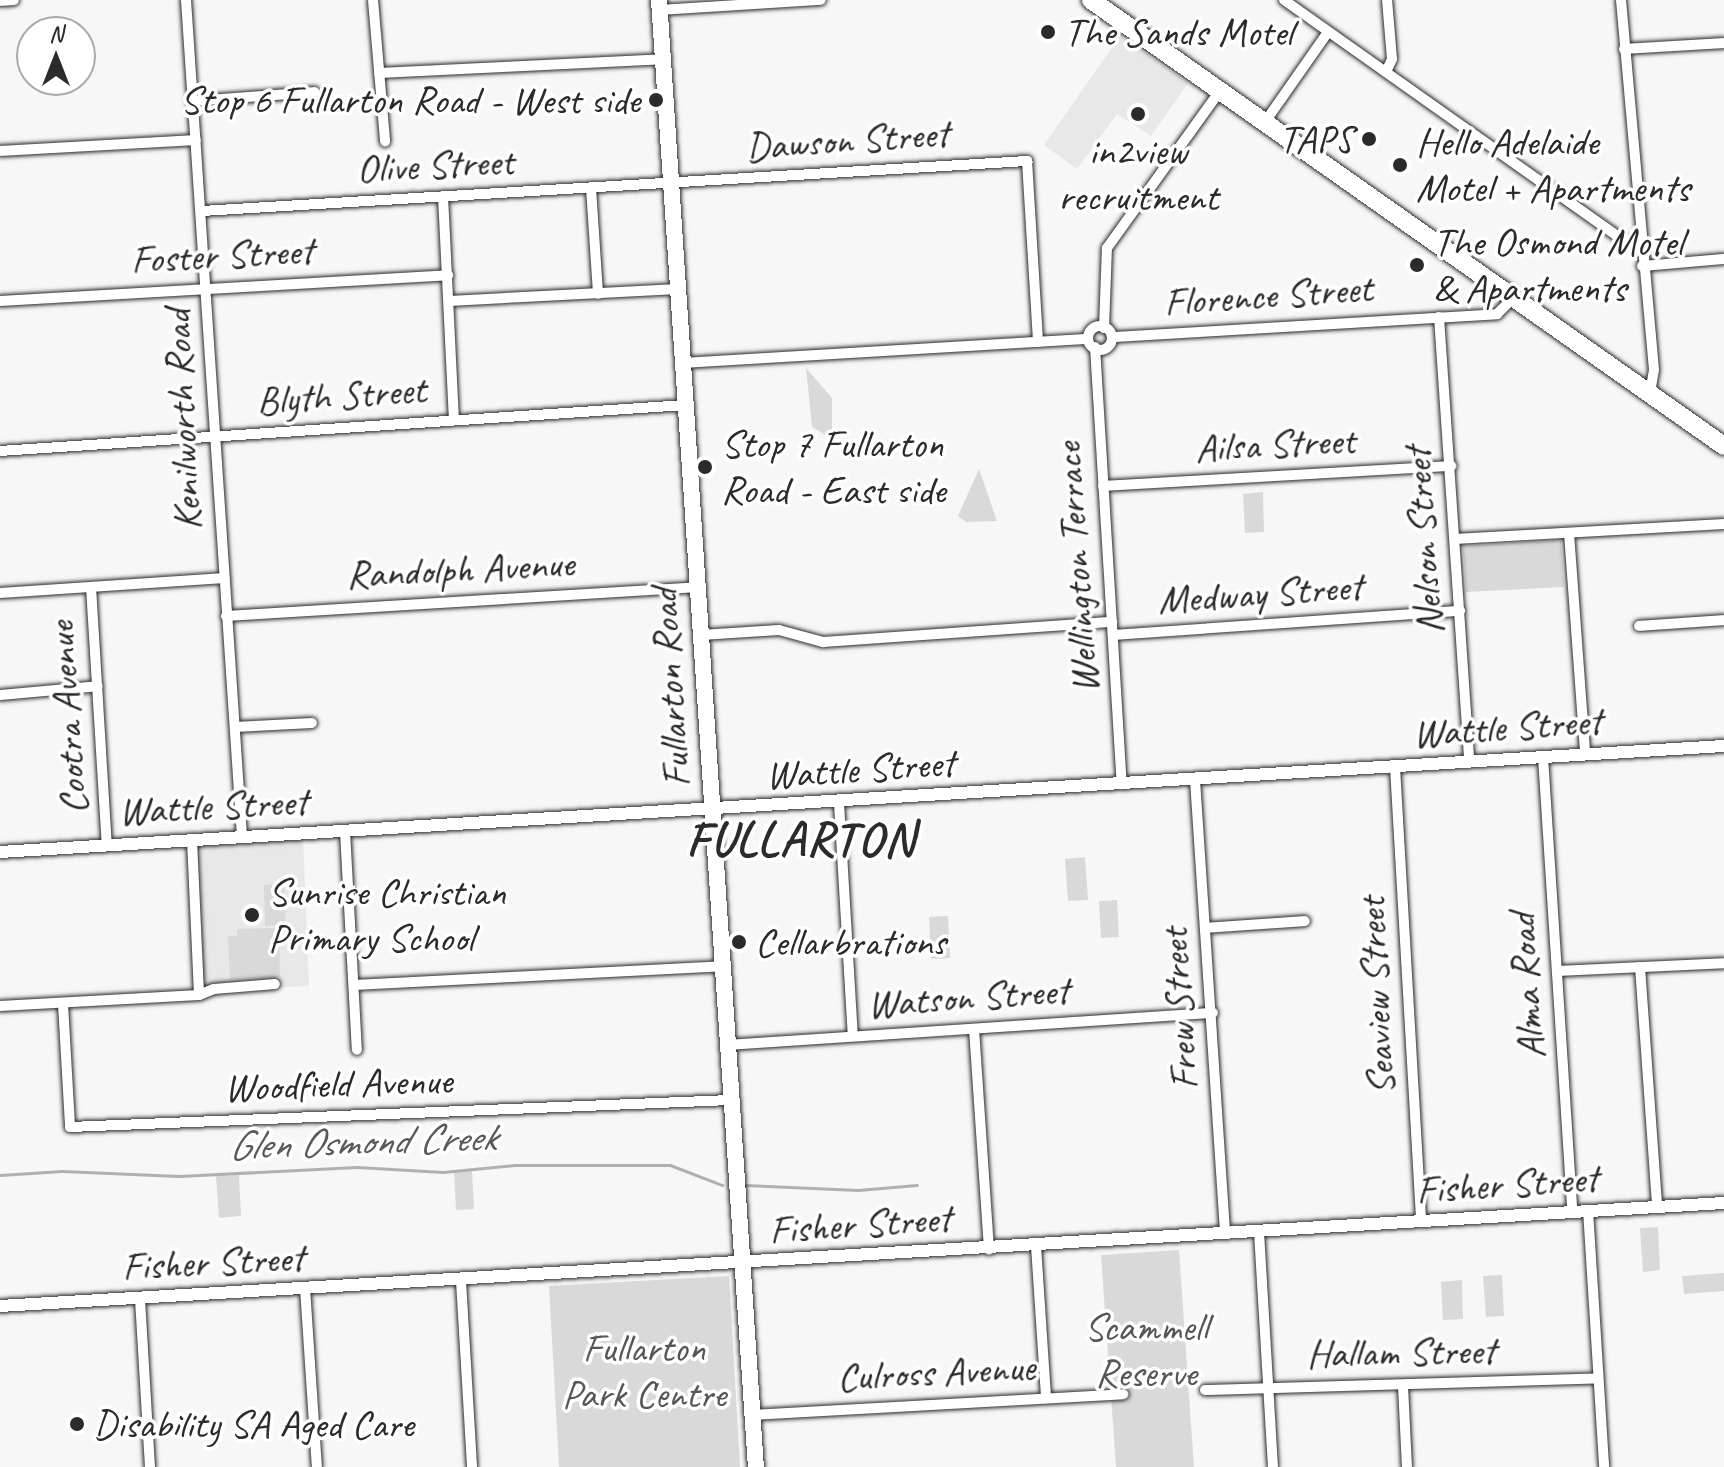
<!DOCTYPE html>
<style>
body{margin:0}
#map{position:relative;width:1724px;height:1467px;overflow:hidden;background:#f7f7f7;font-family:Caveat,sans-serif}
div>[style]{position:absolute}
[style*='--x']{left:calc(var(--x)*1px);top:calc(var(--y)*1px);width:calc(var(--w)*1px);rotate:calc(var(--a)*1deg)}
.built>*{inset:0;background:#e8e8e8}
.green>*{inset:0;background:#d9d9d9}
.stream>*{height:3px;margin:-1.5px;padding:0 1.5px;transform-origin:1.5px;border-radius:1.5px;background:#b0b0b0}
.roads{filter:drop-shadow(0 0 2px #2b2b2b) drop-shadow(0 0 2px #2b2b2b)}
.minor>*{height:10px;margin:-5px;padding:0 5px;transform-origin:5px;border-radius:5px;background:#fff}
.minor>.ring{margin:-5px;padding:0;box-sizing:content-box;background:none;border:10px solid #fff;border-radius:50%}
.tertiary>*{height:12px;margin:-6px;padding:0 6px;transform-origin:6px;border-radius:6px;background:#fff}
.primary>*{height:16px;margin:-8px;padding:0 8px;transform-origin:8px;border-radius:8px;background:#fff}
.trunk>*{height:18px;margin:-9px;padding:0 9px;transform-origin:9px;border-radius:9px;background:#fff}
.dots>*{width:22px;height:22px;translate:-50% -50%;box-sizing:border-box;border:4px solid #fff;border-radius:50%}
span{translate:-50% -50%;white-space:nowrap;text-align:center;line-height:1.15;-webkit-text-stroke:7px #fff;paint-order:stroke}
.poi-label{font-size:40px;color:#2b2b2b}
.left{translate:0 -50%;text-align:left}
.right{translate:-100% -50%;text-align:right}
.street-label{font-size:40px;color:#2b2b2b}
.park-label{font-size:40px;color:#565656}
.water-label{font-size:42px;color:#5a5a5a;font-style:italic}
.district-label{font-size:48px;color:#2b2b2b;font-weight:700;letter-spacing:2px}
.north{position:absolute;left:16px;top:16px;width:80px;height:80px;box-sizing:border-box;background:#fff;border:2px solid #aaa;border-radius:50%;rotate:0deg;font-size:22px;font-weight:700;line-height:32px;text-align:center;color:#2b2b2b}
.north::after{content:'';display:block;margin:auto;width:28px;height:36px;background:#2b2b2b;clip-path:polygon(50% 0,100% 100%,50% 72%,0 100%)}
</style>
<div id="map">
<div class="built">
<div style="clip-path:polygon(1120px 36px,1188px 83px,1151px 136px,1117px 114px,1077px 169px,1044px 145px)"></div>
<div style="clip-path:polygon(303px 837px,309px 986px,201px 992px,195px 844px)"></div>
</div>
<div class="green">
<div style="clip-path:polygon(806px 368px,832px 398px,832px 439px,812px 427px)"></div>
<div style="clip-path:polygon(979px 469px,997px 521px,966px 522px,958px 516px)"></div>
<div style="clip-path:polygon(1263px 492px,1264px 532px,1245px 533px,1243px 494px)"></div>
<div style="clip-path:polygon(1561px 540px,1564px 587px,1466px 592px,1463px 546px)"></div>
<div style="clip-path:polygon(1085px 857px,1088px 900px,1068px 901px,1065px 859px)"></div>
<div style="clip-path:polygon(284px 884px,286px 925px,265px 926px,264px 885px)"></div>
<div style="clip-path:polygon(1117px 900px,1119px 937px,1101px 938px,1099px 901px)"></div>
<div style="clip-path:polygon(948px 916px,950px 958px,931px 959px,929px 917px)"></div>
<div style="clip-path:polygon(279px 928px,280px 977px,230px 979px,228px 936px,237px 936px,237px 929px)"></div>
<div style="clip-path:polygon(472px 1171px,474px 1209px,456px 1210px,454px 1172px)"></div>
<div style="clip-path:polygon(239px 1175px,241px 1216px,219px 1218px,216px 1176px)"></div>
<div style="clip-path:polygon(1658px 1227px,1660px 1270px,1643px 1272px,1640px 1228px)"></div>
<div style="clip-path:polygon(1179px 1250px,1194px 1467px,1116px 1467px,1101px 1255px)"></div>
<div style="clip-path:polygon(1724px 1273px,1724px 1291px,1684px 1294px,1682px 1276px)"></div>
<div style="clip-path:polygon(1502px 1275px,1504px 1316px,1486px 1317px,1483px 1276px)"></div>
<div style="clip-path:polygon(729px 1276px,740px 1467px,559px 1467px,549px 1286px)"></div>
<div style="clip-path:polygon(1462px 1280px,1463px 1319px,1443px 1320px,1441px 1282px)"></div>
</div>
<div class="stream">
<div style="--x:0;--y:1175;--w:62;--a:-3.7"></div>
<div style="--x:62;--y:1171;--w:117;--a:2.4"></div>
<div style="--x:179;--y:1176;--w:178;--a:-2.9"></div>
<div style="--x:357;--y:1167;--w:86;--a:3.3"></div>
<div style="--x:443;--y:1172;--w:72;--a:-5.6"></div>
<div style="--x:515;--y:1165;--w:155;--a:0"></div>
<div style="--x:670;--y:1165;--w:56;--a:21"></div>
<div style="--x:745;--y:1185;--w:113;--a:2.5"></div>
<div style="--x:858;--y:1190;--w:59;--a:-4.8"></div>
</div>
<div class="roads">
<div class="minor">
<div style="--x:186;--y:0;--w:839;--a:86.17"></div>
<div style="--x:373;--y:0;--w:142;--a:85.1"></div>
<div style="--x:1284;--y:0;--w:419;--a:35.3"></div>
<div style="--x:1626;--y:242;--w:14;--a:-4"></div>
<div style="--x:1621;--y:0;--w:371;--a:84.9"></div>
<div style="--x:1654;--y:370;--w:22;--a:100"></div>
<div style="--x:0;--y:1;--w:14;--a:-4"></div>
<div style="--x:660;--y:10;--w:161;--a:-3.6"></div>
<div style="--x:1624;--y:49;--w:100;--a:-3.4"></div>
<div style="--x:1386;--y:72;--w:14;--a:-65"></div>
<div style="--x:1392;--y:59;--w:59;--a:-94.8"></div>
<div style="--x:379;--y:73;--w:284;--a:-2.8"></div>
<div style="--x:193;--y:101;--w:122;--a:-4.2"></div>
<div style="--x:1265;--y:122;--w:110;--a:-55"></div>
<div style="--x:0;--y:151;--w:196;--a:-3.2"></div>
<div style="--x:591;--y:188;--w:106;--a:86.2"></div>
<div style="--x:443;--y:196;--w:223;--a:87.2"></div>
<div style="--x:202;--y:211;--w:827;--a:-3.47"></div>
<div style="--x:1027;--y:161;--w:181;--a:86.5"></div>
<div style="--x:1642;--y:266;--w:82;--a:-4.9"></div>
<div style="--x:0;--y:301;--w:449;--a:-3.3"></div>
<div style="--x:449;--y:301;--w:229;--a:-3"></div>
<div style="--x:1439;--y:317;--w:446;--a:86.1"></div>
<div class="ring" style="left:1088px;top:326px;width:14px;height:14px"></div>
<div style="--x:1104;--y:328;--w:80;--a:-87.9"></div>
<div style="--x:1107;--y:248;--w:193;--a:-54.3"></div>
<div style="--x:1115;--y:337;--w:383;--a:-3.4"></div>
<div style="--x:1497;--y:314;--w:23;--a:-45"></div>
<div style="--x:1095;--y:347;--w:438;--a:86.5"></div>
<div style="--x:683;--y:363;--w:402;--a:-3.4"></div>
<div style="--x:0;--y:451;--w:688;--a:-3.84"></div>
<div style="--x:1103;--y:486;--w:349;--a:-3.3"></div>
<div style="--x:1569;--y:533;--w:221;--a:85.8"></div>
<div style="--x:1455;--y:539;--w:269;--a:-3.2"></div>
<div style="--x:91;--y:587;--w:258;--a:86.5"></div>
<div style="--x:0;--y:593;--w:225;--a:-3.8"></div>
<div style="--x:226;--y:616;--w:473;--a:-3.5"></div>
<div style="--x:1639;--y:626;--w:85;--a:-4"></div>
<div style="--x:701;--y:635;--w:78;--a:-3.7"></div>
<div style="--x:779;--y:630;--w:46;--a:15.3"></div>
<div style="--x:823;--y:642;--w:290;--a:-4"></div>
<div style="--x:1113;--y:635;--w:348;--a:-4"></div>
<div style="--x:0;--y:695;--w:98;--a:-5.2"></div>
<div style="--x:235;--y:727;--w:77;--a:-3"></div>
<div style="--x:1543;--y:757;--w:455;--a:86.3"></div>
<div style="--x:1395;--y:767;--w:456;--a:86.7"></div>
<div style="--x:1195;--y:780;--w:455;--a:86.2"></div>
<div style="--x:839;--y:803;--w:233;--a:86.6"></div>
<div style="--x:345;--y:831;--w:219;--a:86.9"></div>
<div style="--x:192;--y:840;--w:155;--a:87.4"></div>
<div style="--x:1205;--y:928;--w:100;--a:-4"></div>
<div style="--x:1640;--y:967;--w:241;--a:85.9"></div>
<div style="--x:1557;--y:971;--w:167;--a:-2.7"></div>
<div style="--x:354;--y:985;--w:369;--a:-2.9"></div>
<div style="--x:63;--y:1004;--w:123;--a:86.7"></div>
<div style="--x:70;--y:1127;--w:662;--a:-2.34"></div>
<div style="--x:0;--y:1006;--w:199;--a:-3.2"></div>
<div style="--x:199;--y:995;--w:16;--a:-22"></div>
<div style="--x:214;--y:989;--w:61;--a:-4.7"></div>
<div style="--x:974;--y:1029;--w:221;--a:86.1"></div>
<div style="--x:728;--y:1045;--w:486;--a:-3.8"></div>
<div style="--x:1588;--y:1210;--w:257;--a:86.4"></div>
<div style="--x:1259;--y:1232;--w:235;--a:86.6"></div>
<div style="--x:1036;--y:1246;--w:151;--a:86.2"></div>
<div style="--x:461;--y:1281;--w:186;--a:86.6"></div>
<div style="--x:305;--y:1288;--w:179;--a:86.2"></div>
<div style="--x:140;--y:1299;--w:168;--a:86.6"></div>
<div style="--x:1403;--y:1386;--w:81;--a:87.2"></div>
<div style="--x:1205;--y:1390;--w:393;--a:-1.7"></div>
<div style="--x:752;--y:1415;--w:372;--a:-3.2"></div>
</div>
<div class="tertiary">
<div style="--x:0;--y:852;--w:1727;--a:-3.52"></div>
<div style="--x:0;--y:1306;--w:1727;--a:-3.42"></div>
</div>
<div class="primary">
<div style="--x:659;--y:0;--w:1470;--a:86.22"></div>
</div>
<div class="trunk">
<div style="--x:1091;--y:0;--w:774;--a:35.17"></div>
</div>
</div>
<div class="dots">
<div style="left:1048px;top:32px;background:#2b2b2b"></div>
<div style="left:656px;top:100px;background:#2b2b2b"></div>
<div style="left:1138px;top:114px;background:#2b2b2b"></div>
<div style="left:1369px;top:139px;background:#2b2b2b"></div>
<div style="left:1400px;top:165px;background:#2b2b2b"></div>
<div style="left:1417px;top:265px;background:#2b2b2b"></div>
<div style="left:705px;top:467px;background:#2b2b2b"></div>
<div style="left:252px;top:915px;background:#2b2b2b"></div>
<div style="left:739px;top:942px;background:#2b2b2b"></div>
<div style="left:77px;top:1424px;background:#2b2b2b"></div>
</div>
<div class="poi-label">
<span class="left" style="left:1064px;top:32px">The Sands Motel</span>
<span class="right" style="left:640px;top:100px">Stop 6 Fullarton Road - West side</span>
<span class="right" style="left:1353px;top:139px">TAPS</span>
<span class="left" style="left:1416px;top:165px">Hello Adelaide<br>Motel + Apartments</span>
<span style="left:1138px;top:174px">in2view<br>recruitment</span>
<span class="left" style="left:1433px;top:265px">The Osmond Motel<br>&amp; Apartments</span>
<span class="left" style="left:721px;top:467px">Stop 7 Fullarton<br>Road - East side</span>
<span class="left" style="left:268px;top:915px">Sunrise Christian<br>Primary School</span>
<span class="left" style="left:755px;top:942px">Cellarbrations</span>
<span class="left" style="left:93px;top:1424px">Disability SA Aged Care</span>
</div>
<div class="street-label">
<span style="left:847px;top:140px;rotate:-4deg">Dawson Street</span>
<span style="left:435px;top:165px;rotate:-3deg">Olive Street</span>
<span style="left:222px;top:255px;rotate:-3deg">Foster Street</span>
<span style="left:1268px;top:295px;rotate:-4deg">Florence Street</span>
<span style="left:341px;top:395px;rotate:-4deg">Blyth Street</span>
<span style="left:182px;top:420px;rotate:-93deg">Kenilworth Road</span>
<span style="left:1275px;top:444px;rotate:-3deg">Ailsa Street</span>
<span style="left:1423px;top:541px;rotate:-94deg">Nelson Street</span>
<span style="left:1076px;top:568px;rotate:-94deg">Wellington Terrace</span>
<span style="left:460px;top:569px;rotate:-3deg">Randolph Avenue</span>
<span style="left:1260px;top:593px;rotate:-4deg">Medway Street</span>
<span style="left:670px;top:688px;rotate:-94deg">Fullarton Road</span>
<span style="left:67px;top:718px;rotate:-94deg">Cootra Avenue</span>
<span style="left:1507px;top:727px;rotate:-4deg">Wattle Street</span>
<span style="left:860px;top:769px;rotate:-4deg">Wattle Street</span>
<span style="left:213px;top:806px;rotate:-3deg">Wattle Street</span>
<span style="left:1526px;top:986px;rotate:-94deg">Alma Road</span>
<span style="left:1376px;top:996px;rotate:-93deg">Seaview Street</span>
<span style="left:968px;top:997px;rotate:-4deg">Watson Street</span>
<span style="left:1179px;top:1009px;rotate:-94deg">Frew Street</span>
<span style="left:338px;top:1084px;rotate:-2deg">Woodfield Avenue</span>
<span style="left:1507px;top:1184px;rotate:-4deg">Fisher Street</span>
<span style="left:860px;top:1224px;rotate:-4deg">Fisher Street</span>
<span style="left:213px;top:1262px;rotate:-3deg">Fisher Street</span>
<span style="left:1401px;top:1352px;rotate:-1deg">Hallam Street</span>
<span style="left:936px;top:1372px;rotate:-3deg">Culross Avenue</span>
</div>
<div class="park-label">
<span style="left:1146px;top:1350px">Scammell<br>Reserve</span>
<span style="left:644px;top:1371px">Fullarton<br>Park Centre</span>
</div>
<div class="water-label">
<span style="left:362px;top:1142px;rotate:-2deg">Glen Osmond Creek</span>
</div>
<div class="district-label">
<span style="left:801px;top:840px">FULLARTON</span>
</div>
<div class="north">N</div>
</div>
